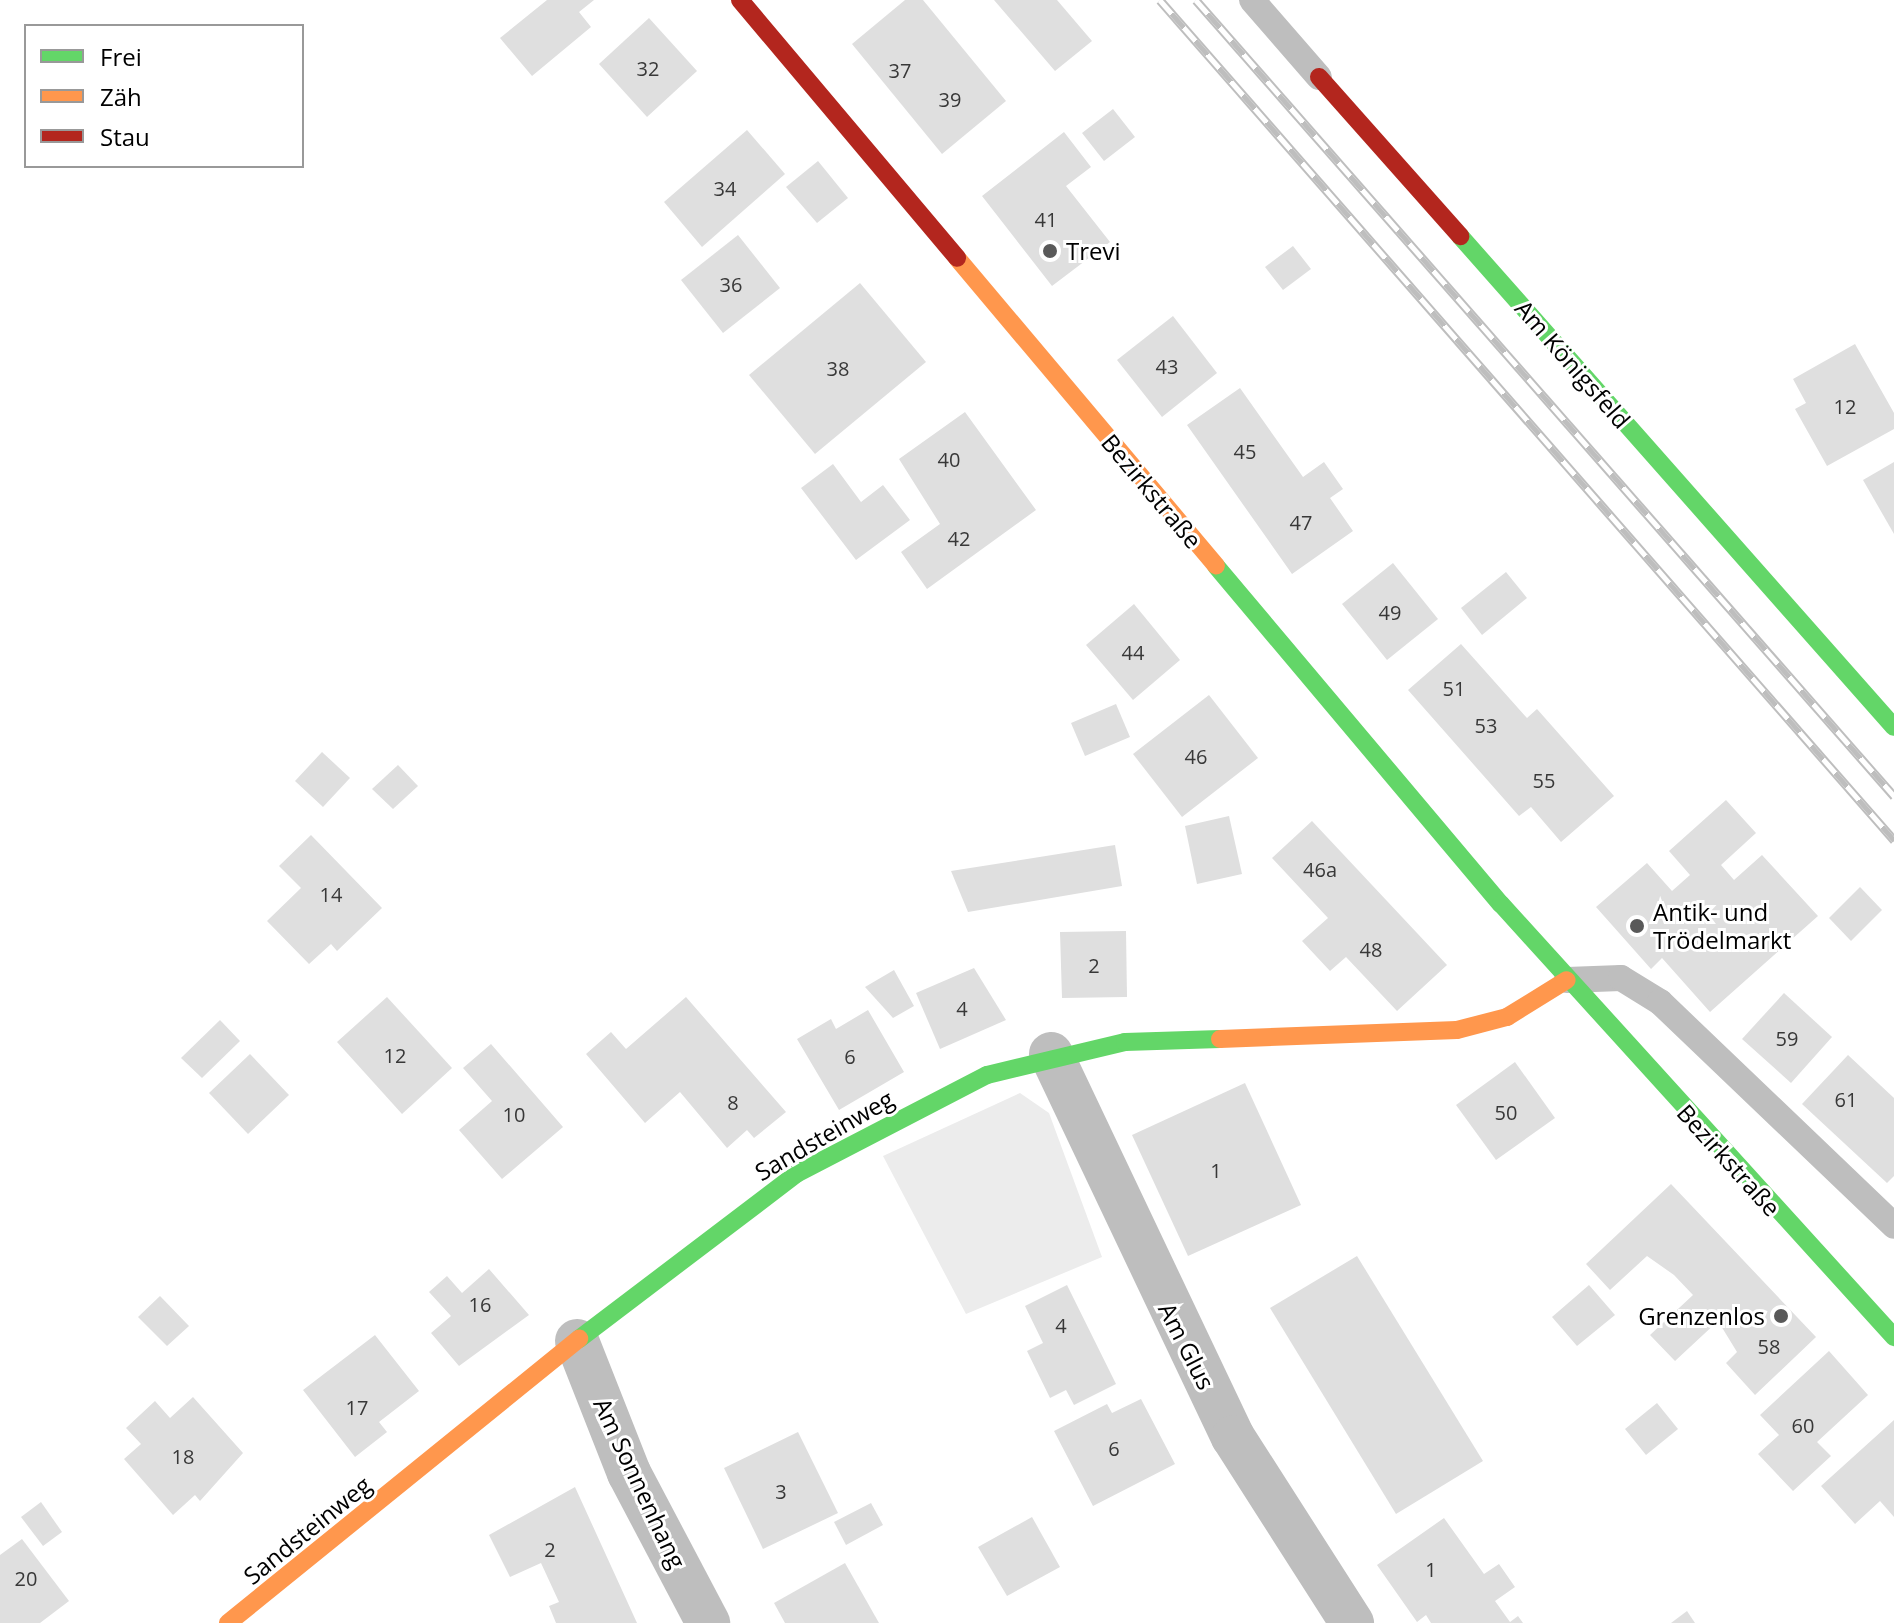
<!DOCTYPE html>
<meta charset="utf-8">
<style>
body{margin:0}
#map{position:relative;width:1894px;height:1623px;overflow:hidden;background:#fff;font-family:"Open Sans",sans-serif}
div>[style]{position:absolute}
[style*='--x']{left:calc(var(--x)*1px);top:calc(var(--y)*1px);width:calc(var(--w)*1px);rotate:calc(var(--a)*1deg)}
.green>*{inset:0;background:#ececec}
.building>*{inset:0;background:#dfdfdf}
.lane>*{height:26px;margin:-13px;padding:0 13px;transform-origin:13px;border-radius:13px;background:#bebebe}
.street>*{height:44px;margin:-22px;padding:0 22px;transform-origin:22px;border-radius:22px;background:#bebebe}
.fast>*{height:18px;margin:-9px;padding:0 9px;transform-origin:9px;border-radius:9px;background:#63d668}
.slow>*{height:18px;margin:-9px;padding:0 9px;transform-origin:9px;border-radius:9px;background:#ff974d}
.jam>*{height:18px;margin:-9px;padding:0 9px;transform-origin:9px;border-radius:9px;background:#b3261e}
.rail>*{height:9px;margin-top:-4.5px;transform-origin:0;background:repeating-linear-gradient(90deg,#fff 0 18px,#bebebe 0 36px);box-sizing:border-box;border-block:2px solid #bebebe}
.dots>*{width:22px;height:22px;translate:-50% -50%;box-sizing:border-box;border:4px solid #fff;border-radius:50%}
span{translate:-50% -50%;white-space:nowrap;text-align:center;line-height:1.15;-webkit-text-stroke:6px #fff;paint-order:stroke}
.number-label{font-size:20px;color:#383838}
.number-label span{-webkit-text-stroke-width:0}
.poi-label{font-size:24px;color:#000}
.left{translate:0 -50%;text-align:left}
.right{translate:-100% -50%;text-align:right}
.street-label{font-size:24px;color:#000}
.legend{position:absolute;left:24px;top:24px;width:280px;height:144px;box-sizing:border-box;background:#fff;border:2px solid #999;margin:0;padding:10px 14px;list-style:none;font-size:24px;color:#000}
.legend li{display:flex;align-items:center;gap:16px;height:40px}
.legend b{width:40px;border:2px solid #999}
</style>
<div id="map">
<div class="green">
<div style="clip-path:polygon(1020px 1093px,1049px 1113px,1102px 1257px,966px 1314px,883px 1156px)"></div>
</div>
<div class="building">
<div style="clip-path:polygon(547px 0,594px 0,579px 12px,591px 27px,532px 76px,500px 38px)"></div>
<div style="clip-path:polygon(905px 0,923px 0,1006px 101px,942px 154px,852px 44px)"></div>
<div style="clip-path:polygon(994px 0,1057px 0,1092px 41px,1055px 71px)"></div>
<div style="clip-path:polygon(649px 18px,697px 71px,647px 117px,599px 64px)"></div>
<div style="clip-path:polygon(1113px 109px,1135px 137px,1104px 161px,1082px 133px)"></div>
<div style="clip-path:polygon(747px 130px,785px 174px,702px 247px,664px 202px)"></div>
<div style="clip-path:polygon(1064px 132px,1091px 167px,1066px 186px,1110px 242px,1052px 286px,982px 196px)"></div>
<div style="clip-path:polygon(818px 161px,848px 198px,817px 223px,786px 187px)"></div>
<div style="clip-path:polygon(738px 235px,780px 288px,723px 333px,681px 280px)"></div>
<div style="clip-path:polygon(1293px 246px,1311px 269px,1283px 290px,1265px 267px)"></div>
<div style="clip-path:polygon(860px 283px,926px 362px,815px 454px,749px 375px)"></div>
<div style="clip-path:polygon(1173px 316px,1217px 373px,1162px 417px,1117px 360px)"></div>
<div style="clip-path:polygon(1855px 344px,1894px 413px,1894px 429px,1827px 466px,1795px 409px,1806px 403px,1793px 379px)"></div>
<div style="clip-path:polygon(1240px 388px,1303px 477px,1324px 462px,1343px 489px,1330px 498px,1353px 531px,1292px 574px,1187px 425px)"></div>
<div style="clip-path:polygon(965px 412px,1036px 510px,927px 589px,901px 552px,940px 524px,899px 459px)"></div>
<div style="clip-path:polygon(1894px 462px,1894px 534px,1863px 480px)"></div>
<div style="clip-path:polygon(833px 464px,861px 502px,883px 485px,910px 520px,856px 560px,801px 488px)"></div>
<div style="clip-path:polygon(1393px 563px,1438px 619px,1387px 660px,1342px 604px)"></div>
<div style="clip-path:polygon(1506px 572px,1527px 598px,1482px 635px,1461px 608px)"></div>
<div style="clip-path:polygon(1134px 604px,1180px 660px,1133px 700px,1086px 645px)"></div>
<div style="clip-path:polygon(1461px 644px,1527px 718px,1537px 709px,1614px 796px,1561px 842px,1531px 807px,1519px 816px,1408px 690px)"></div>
<div style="clip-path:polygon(1209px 695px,1258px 758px,1182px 817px,1133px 754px)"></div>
<div style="clip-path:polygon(1116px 704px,1130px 737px,1085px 756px,1071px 723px)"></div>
<div style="clip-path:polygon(322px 752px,350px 778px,323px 807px,295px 781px)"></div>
<div style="clip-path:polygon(398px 765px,418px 786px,393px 809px,372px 789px)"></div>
<div style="clip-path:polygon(1726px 800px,1756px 833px,1721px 865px,1734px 880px,1762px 855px,1818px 916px,1710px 1012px,1662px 958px,1651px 969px,1596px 907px,1647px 863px,1672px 891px,1690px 875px,1669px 851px)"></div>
<div style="clip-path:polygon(1229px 816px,1242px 874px,1197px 884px,1185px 826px)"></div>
<div style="clip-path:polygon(1312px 821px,1447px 965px,1397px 1011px,1346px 957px,1330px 971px,1302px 941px,1328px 918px,1272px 858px)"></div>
<div style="clip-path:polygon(311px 835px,382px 908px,337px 951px,331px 944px,309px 964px,267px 921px,301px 888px,279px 866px)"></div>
<div style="clip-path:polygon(1115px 845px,1122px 886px,968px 912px,951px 871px)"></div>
<div style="clip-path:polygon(1860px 887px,1882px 910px,1851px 941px,1829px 918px)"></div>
<div style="clip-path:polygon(1126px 931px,1127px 997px,1062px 998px,1060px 932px)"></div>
<div style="clip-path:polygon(974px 968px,1006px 1020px,940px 1049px,916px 993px)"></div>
<div style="clip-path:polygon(894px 970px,914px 1006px,893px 1018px,865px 987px)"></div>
<div style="clip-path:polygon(1784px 993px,1832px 1037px,1791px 1083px,1742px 1039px)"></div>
<div style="clip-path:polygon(387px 997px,452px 1068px,402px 1114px,337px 1042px)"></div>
<div style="clip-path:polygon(686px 997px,786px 1112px,754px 1138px,747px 1130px,727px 1148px,680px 1092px,645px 1123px,586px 1054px,611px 1032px,626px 1049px)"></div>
<div style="clip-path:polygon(868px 1010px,904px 1072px,839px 1110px,797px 1039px,831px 1019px,836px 1029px)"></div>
<div style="clip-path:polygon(220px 1020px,240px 1041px,202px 1078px,181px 1058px)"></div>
<div style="clip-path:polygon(491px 1044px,563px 1127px,502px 1179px,459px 1130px,492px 1101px,463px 1068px)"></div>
<div style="clip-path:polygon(250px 1054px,289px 1095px,248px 1134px,209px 1093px)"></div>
<div style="clip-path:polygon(1848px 1055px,1894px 1098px,1894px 1176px,1887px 1183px,1802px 1104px)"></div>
<div style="clip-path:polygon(1515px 1062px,1555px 1118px,1496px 1160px,1456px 1105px)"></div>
<div style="clip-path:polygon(1245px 1083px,1301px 1205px,1188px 1256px,1132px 1135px)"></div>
<div style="clip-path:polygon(1671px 1184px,1816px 1337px,1755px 1395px,1726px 1363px,1737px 1352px,1718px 1321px,1675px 1361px,1650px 1335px,1693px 1295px,1674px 1275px,1647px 1256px,1610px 1290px,1586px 1264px)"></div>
<div style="clip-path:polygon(1357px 1256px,1483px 1461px,1396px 1514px,1270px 1308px)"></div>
<div style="clip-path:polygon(489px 1269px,529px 1315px,459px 1366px,431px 1333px,451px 1316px,429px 1292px,447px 1276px,462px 1293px)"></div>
<div style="clip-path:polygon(1067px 1285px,1116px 1384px,1074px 1405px,1066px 1390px,1050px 1398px,1027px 1351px,1043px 1343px,1025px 1306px)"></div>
<div style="clip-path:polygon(1589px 1285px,1615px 1315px,1577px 1346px,1552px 1317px)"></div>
<div style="clip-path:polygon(160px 1296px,189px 1326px,167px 1346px,138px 1317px)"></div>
<div style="clip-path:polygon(375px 1335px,419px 1391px,379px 1422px,387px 1432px,355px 1457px,303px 1390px)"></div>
<div style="clip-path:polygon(1829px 1351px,1868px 1395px,1817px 1442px,1831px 1456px,1793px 1491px,1758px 1454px,1779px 1435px,1760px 1415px)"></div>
<div style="clip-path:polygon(193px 1397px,243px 1453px,200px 1501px,195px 1495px,173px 1515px,124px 1459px,141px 1444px,126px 1428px,155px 1401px,170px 1418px)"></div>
<div style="clip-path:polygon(1141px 1399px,1175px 1464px,1093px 1506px,1054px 1431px,1107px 1404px,1112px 1413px)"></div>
<div style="clip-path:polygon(1657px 1403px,1678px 1429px,1646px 1455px,1625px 1429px)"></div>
<div style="clip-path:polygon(1894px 1420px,1894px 1517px,1880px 1501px,1855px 1524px,1821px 1486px)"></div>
<div style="clip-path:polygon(798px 1432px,838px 1513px,763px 1549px,724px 1468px)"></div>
<div style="clip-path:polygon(575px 1487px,637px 1623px,556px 1623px,549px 1606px,559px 1602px,541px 1563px,510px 1577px,489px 1535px)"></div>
<div style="clip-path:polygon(41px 1502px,62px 1532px,43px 1546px,21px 1517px)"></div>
<div style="clip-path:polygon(871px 1503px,883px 1525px,846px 1545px,834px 1522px)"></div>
<div style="clip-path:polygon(1032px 1517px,1060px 1567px,1007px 1596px,978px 1547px)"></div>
<div style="clip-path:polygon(1444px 1518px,1484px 1574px,1499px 1564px,1515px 1587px,1495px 1601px,1510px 1622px,1518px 1616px,1523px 1623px,1431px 1623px,1426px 1615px,1417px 1622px,1377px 1565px)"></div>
<div style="clip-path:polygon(22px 1539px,69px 1601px,40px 1623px,0 1623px,0 1555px)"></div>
<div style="clip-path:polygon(845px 1563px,879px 1623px,785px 1623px,774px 1603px)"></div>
<div style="clip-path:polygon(1687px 1611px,1695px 1623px,1671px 1623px)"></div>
</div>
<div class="lane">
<div style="--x:1252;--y:0;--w:102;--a:49"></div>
<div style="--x:1567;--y:980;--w:54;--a:-2.1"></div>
<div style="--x:1621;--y:978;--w:46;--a:31.6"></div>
<div style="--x:1660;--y:1002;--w:324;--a:43.7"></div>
</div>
<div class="street">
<div style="--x:1051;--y:1054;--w:424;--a:64.6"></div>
<div style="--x:1233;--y:1437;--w:221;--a:57.4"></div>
<div style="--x:577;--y:1341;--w:142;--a:68.5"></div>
<div style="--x:629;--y:1473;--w:170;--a:62.2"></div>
</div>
<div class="fast">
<div style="--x:1460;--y:236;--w:655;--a:48.53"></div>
<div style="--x:1216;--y:566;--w:442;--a:49.9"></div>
<div style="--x:1501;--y:904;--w:585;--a:47.77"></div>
<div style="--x:579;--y:1339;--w:273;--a:-37.2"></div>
<div style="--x:796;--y:1174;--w:215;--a:-27.4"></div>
<div style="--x:987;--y:1075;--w:142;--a:-13.4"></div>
<div style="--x:1125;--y:1042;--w:95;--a:-1.8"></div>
</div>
<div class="slow">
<div style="--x:957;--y:258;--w:402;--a:49.9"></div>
<div style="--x:1220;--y:1039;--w:237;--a:-2.2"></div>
<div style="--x:1457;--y:1030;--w:52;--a:-14.6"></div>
<div style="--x:1507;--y:1017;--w:70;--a:-31.7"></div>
<div style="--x:228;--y:1623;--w:452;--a:-39"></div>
</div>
<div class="jam">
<div style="--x:740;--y:0;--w:337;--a:49.9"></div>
<div style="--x:1319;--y:77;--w:213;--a:48.4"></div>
</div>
<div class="rail">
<div style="--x:1160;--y:0;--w:1116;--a:48.85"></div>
<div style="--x:1196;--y:0;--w:1059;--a:48.75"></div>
</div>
<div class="dots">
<div style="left:1050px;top:251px;background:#595959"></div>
<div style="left:1637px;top:926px;background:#595959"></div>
<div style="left:1781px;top:1316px;background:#595959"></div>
</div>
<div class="number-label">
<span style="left:648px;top:68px">32</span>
<span style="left:900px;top:70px">37</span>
<span style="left:950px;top:99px">39</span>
<span style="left:725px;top:188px">34</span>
<span style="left:1046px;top:219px">41</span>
<span style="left:731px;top:284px">36</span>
<span style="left:1167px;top:366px">43</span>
<span style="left:838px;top:368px">38</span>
<span style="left:1845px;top:406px">12</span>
<span style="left:1245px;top:451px">45</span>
<span style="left:949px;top:459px">40</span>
<span style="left:1301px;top:522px">47</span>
<span style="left:959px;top:538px">42</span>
<span style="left:1390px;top:612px">49</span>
<span style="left:1133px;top:652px">44</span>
<span style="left:1454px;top:688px">51</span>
<span style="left:1486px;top:725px">53</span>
<span style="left:1196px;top:756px">46</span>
<span style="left:1544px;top:780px">55</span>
<span style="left:1320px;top:869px">46a</span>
<span style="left:331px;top:894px">14</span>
<span style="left:1371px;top:949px">48</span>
<span style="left:1094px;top:965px">2</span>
<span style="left:962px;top:1008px">4</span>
<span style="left:1787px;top:1038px">59</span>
<span style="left:395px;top:1055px">12</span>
<span style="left:850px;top:1056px">6</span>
<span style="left:1846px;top:1099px">61</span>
<span style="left:733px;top:1102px">8</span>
<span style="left:1506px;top:1112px">50</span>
<span style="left:514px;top:1114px">10</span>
<span style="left:1216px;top:1170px">1</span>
<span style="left:480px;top:1304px">16</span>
<span style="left:1061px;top:1325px">4</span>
<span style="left:1769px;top:1346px">58</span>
<span style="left:357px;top:1407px">17</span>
<span style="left:1803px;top:1425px">60</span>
<span style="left:1114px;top:1448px">6</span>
<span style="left:183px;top:1456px">18</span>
<span style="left:781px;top:1491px">3</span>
<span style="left:550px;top:1549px">2</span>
<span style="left:1431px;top:1569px">1</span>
<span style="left:26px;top:1578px">20</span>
</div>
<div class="poi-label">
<span class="left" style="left:1066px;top:251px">Trevi</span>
<span class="left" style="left:1653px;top:926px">Antik- und<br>Trödelmarkt</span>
<span class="right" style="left:1765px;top:1316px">Grenzenlos</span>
</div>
<div class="street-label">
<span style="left:1573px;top:364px;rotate:49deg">Am Königsfeld</span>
<span style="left:1152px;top:491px;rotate:50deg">Bezirkstraße</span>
<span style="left:824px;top:1135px;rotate:-30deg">Sandsteinweg</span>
<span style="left:1729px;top:1160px;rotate:48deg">Bezirkstraße</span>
<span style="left:1187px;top:1346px;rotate:63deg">Am Glus</span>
<span style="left:640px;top:1483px;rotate:65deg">Am Sonnenhang</span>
<span style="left:307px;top:1530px;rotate:-39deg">Sandsteinweg</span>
</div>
<ul class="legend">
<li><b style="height:10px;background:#63d668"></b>Frei</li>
<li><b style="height:10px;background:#ff974d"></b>Zäh</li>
<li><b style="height:10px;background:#b3261e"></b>Stau</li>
</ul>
</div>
